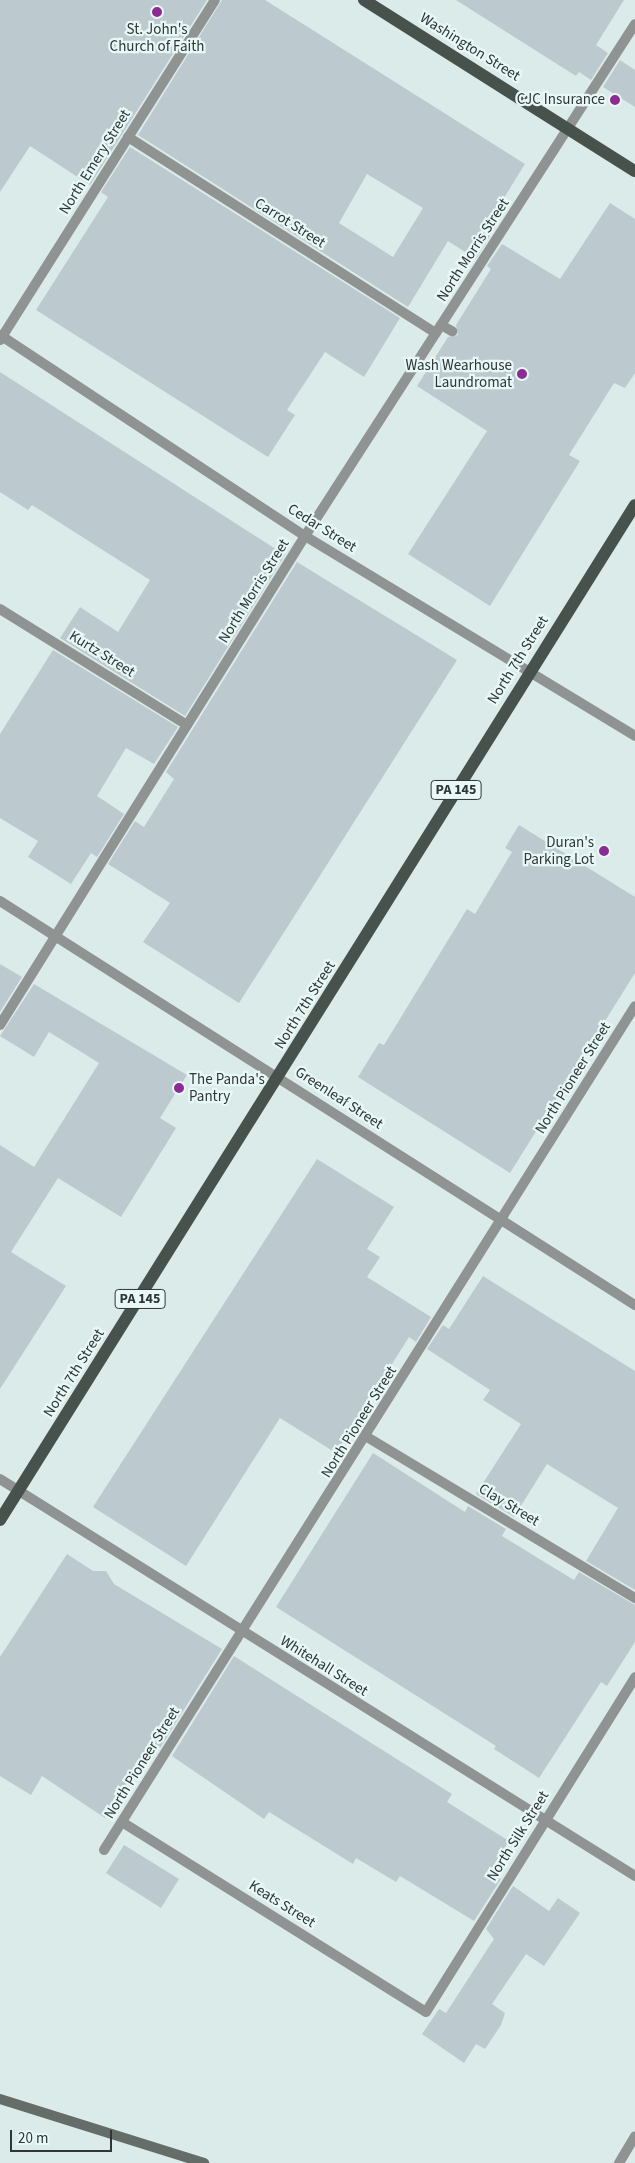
<!DOCTYPE html>
<style>
body{margin:0}
#map{position:relative;width:635px;height:2163px;overflow:hidden;background:#dbebea;font-family:"Source Sans 3",sans-serif}
div>[style]{position:absolute}
[style*='--x']{left:calc(var(--x)*1px);top:calc(var(--y)*1px);width:calc(var(--w)*1px);rotate:calc(var(--a)*1deg)}
.building>*{inset:0;background:#bccacf}
.lane>*{height:10px;margin:-5px;padding:0 5px;transform-origin:5px;border-radius:5px;background:#8f9492}
.street>*{height:10px;margin:-5px;padding:0 5px;transform-origin:5px;border-radius:5px;background:#8f9492}
.secondary>*{height:10px;margin:-5px;padding:0 5px;transform-origin:5px;border-radius:5px;background:#656d69}
.primary>*{height:12px;margin:-6px;padding:0 6px;transform-origin:6px;border-radius:6px;background:#48524d}
.dots>*{width:14px;height:14px;translate:-50% -50%;box-sizing:border-box;border:2px solid #e8f8f7;border-radius:50%}
span{translate:-50% -50%;white-space:nowrap;text-align:center;line-height:1.15;-webkit-text-stroke:4.5px #e8f8f7;paint-order:stroke}
.shield-label span{padding:1px 4px;background:#e8f8f7;border:1px solid;border-radius:4px;-webkit-text-stroke-width:0}
.shield-label{font-size:14px;color:#2f3635;font-weight:700}
.poi-label{font-size:15px;color:#2f3635}
.right{translate:-100% -50%;text-align:right}
.left{translate:0 -50%;text-align:left}
.street-label{font-size:15px;color:#2f3635}
.scale{position:absolute;left:10px;top:2130px;width:102px;height:22px;box-sizing:border-box;border:2px solid #2f3635;border-top:0;padding-left:6px;font-size:15px;line-height:18px;white-space:nowrap;color:#2f3635;-webkit-text-stroke:4px #e8f8f7;paint-order:stroke}
</style>
<div id="map">
<div class="building">
<div style="clip-path:polygon(0 0,207px 0,90px 185px,30px 146px,0 192px)"></div>
<div style="clip-path:polygon(evenodd,222px 0,265px 0,525px 164px,483px 232px,490px 236px,476px 259px,448px 241px,408px 307px,138px 135px,222px 0,367px 174px,423px 208px,393px 257px,339px 223px,367px 174px)"></div>
<div style="clip-path:polygon(456px 0,624px 0,596px 45px,608px 53px,591px 80px,579px 72px,576px 76px)"></div>
<div style="clip-path:polygon(620px 60px,635px 70px,635px 107px,603px 87px)"></div>
<div style="clip-path:polygon(130px 147px,400px 318px,364px 377px,325px 352px,287px 410px,295px 415px,268px 457px,36px 310px,108px 197px,101px 192px)"></div>
<div style="clip-path:polygon(610px 203px,635px 219px,635px 373px,625px 388px,614px 383px,569px 455px,580px 461px,490px 606px,408px 554px,487px 431px,417px 386px,448px 337px,458px 335px,456px 325px,491px 269px,487px 266px,502px 244px,560px 279px)"></div>
<div style="clip-path:polygon(0 372px,285px 555px,185px 716px,60px 638px,80px 607px,118px 632px,150px 580px,32px 505px,28px 510px,0 492px)"></div>
<div style="clip-path:polygon(297px 562px,457px 660px,239px 1003px,143px 942px,170px 903px,108px 864px,135px 821px,144px 827px,174px 779px,166px 772px)"></div>
<div style="clip-path:polygon(53px 650px,178px 727px,154px 764px,126px 748px,97px 796px,124px 814px,97px 857px,91px 853px,71px 884px,28px 857px,38px 841px,0 818px,0 734px)"></div>
<div style="clip-path:polygon(519px 825px,635px 897px,635px 973px,510px 1173px,358px 1077px,379px 1043px,384px 1045px,467px 909px,475px 914px,512px 852px,505px 848px)"></div>
<div style="clip-path:polygon(0 964px,22px 977px,0 1012px)"></div>
<div style="clip-path:polygon(34px 984px,187px 1075px,160px 1118px,176px 1128px,121px 1217px,58px 1178px,11px 1252px,66px 1286px,0 1389px,0 1145px,34px 1167px,99px 1063px,49px 1032px,34px 1057px,0 1036px)"></div>
<div style="clip-path:polygon(317px 1159px,394px 1207px,367px 1249px,380px 1257px,367px 1277px,431px 1317px,416px 1342px,409px 1337px,336px 1453px,280px 1418px,186px 1566px,93px 1507px)"></div>
<div style="clip-path:polygon(483px 1276px,635px 1371px,635px 1590px,586px 1561px,618px 1508px,547px 1464px,514px 1517px,476px 1494px,521px 1424px,483px 1400px,490px 1390px,427px 1349px,443px 1325px,449px 1329px)"></div>
<div style="clip-path:polygon(373px 1453px,465px 1512px,468px 1506px,506px 1529px,502px 1536px,574px 1580px,579px 1572px,635px 1605px,635px 1642px,607px 1686px,601px 1682px,539px 1778px,494px 1749px,496px 1746px,276px 1607px)"></div>
<div style="clip-path:polygon(67px 1554px,93px 1571px,106px 1571px,114px 1584px,222px 1649px,160px 1748px,152px 1743px,105px 1818px,42px 1776px,31px 1795px,0 1776px,0 1657px)"></div>
<div style="clip-path:polygon(234px 1656px,452px 1794px,447px 1802px,509px 1841px,490px 1871px,501px 1879px,474px 1921px,400px 1876px,396px 1882px,356px 1858px,353px 1864px,269px 1812px,264px 1819px,172px 1756px)"></div>
<div style="clip-path:polygon(124px 1845px,179px 1879px,161px 1908px,106px 1873px)"></div>
<div style="clip-path:polygon(513px 1886px,549px 1911px,558px 1898px,580px 1913px,544px 1966px,526px 1954px,492px 2004px,505px 2013px,501px 2025px,485px 2049px,476px 2044px,464px 2063px,422px 2034px,439px 2009px,446px 2013px,494px 1939px,486px 1929px)"></div>
</div>
<div class="lane">
<div style="--x:128;--y:137;--w:365;--a:32.5"></div>
<div style="--x:441;--y:325;--w:13;--a:29"></div>
<div style="--x:0;--y:340;--w:402;--a:-57.7"></div>
<div style="--x:0;--y:609;--w:220;--a:31.8"></div>
<div style="--x:0;--y:1025;--w:576;--a:-58.05"></div>
<div style="--x:305;--y:536;--w:609;--a:-57.2"></div>
<div style="--x:367;--y:1437;--w:313;--a:31"></div>
<div style="--x:122;--y:1822;--w:358;--a:32"></div>
<div style="--x:426;--y:2012;--w:395;--a:-58"></div>
<div style="--x:104;--y:1850;--w:997;--a:-57.82"></div>
</div>
<div class="street">
<div style="--x:0;--y:335;--w:365;--a:33.4"></div>
<div style="--x:305;--y:536;--w:386;--a:31.2"></div>
<div style="--x:0;--y:901;--w:753;--a:32.47"></div>
<div style="--x:0;--y:1479;--w:749;--a:32.01"></div>
<div style="--x:619;--y:2163;--w:31;--a:-59"></div>
</div>
<div class="secondary">
<div style="--x:0;--y:2099;--w:214;--a:17.4"></div>
</div>
<div class="primary">
<div style="--x:364;--y:0;--w:320;--a:32.3"></div>
<div style="--x:0;--y:1520;--w:1197;--a:-57.97"></div>
</div>
<div class="dots">
<div style="left:157px;top:12px;background:#8b2b94"></div>
<div style="left:615px;top:100px;background:#8b2b94"></div>
<div style="left:522px;top:374px;background:#8b2b94"></div>
<div style="left:604px;top:851px;background:#8b2b94"></div>
<div style="left:179px;top:1088px;background:#8b2b94"></div>
</div>
<div class="shield-label">
<span style="left:456px;top:790px">PA 145</span>
<span style="left:140px;top:1299px">PA 145</span>
</div>
<div class="poi-label">
<span style="left:157px;top:38px">St. John's<br>Church of Faith</span>
<span class="right" style="left:605px;top:100px">CJC Insurance</span>
<span class="right" style="left:512px;top:374px">Wash Wearhouse<br>Laundromat</span>
<span class="right" style="left:594px;top:851px">Duran's<br>Parking Lot</span>
<span class="left" style="left:189px;top:1088px">The Panda's<br>Pantry</span>
</div>
<div class="street-label">
<span style="left:470px;top:47px;rotate:32deg">Washington Street</span>
<span style="left:95px;top:162px;rotate:-58deg">North Emery Street</span>
<span style="left:290px;top:223px;rotate:32deg">Carrot Street</span>
<span style="left:473px;top:250px;rotate:-57deg">North Morris Street</span>
<span style="left:322px;top:528px;rotate:32deg">Cedar Street</span>
<span style="left:254px;top:591px;rotate:-58deg">North Morris Street</span>
<span style="left:102px;top:654px;rotate:32deg">Kurtz Street</span>
<span style="left:518px;top:660px;rotate:-58deg">North 7th Street</span>
<span style="left:305px;top:1005px;rotate:-58deg">North 7th Street</span>
<span style="left:573px;top:1078px;rotate:-58deg">North Pioneer Street</span>
<span style="left:339px;top:1098px;rotate:33deg">Greenleaf Street</span>
<span style="left:74px;top:1373px;rotate:-58deg">North 7th Street</span>
<span style="left:359px;top:1422px;rotate:-58deg">North Pioneer Street</span>
<span style="left:509px;top:1505px;rotate:31deg">Clay Street</span>
<span style="left:324px;top:1666px;rotate:32deg">Whitehall Street</span>
<span style="left:142px;top:1763px;rotate:-58deg">North Pioneer Street</span>
<span style="left:518px;top:1836px;rotate:-58deg">North Silk Street</span>
<span style="left:282px;top:1904px;rotate:32deg">Keats Street</span>
</div>
<div class="scale">20 m</div>
</div>
